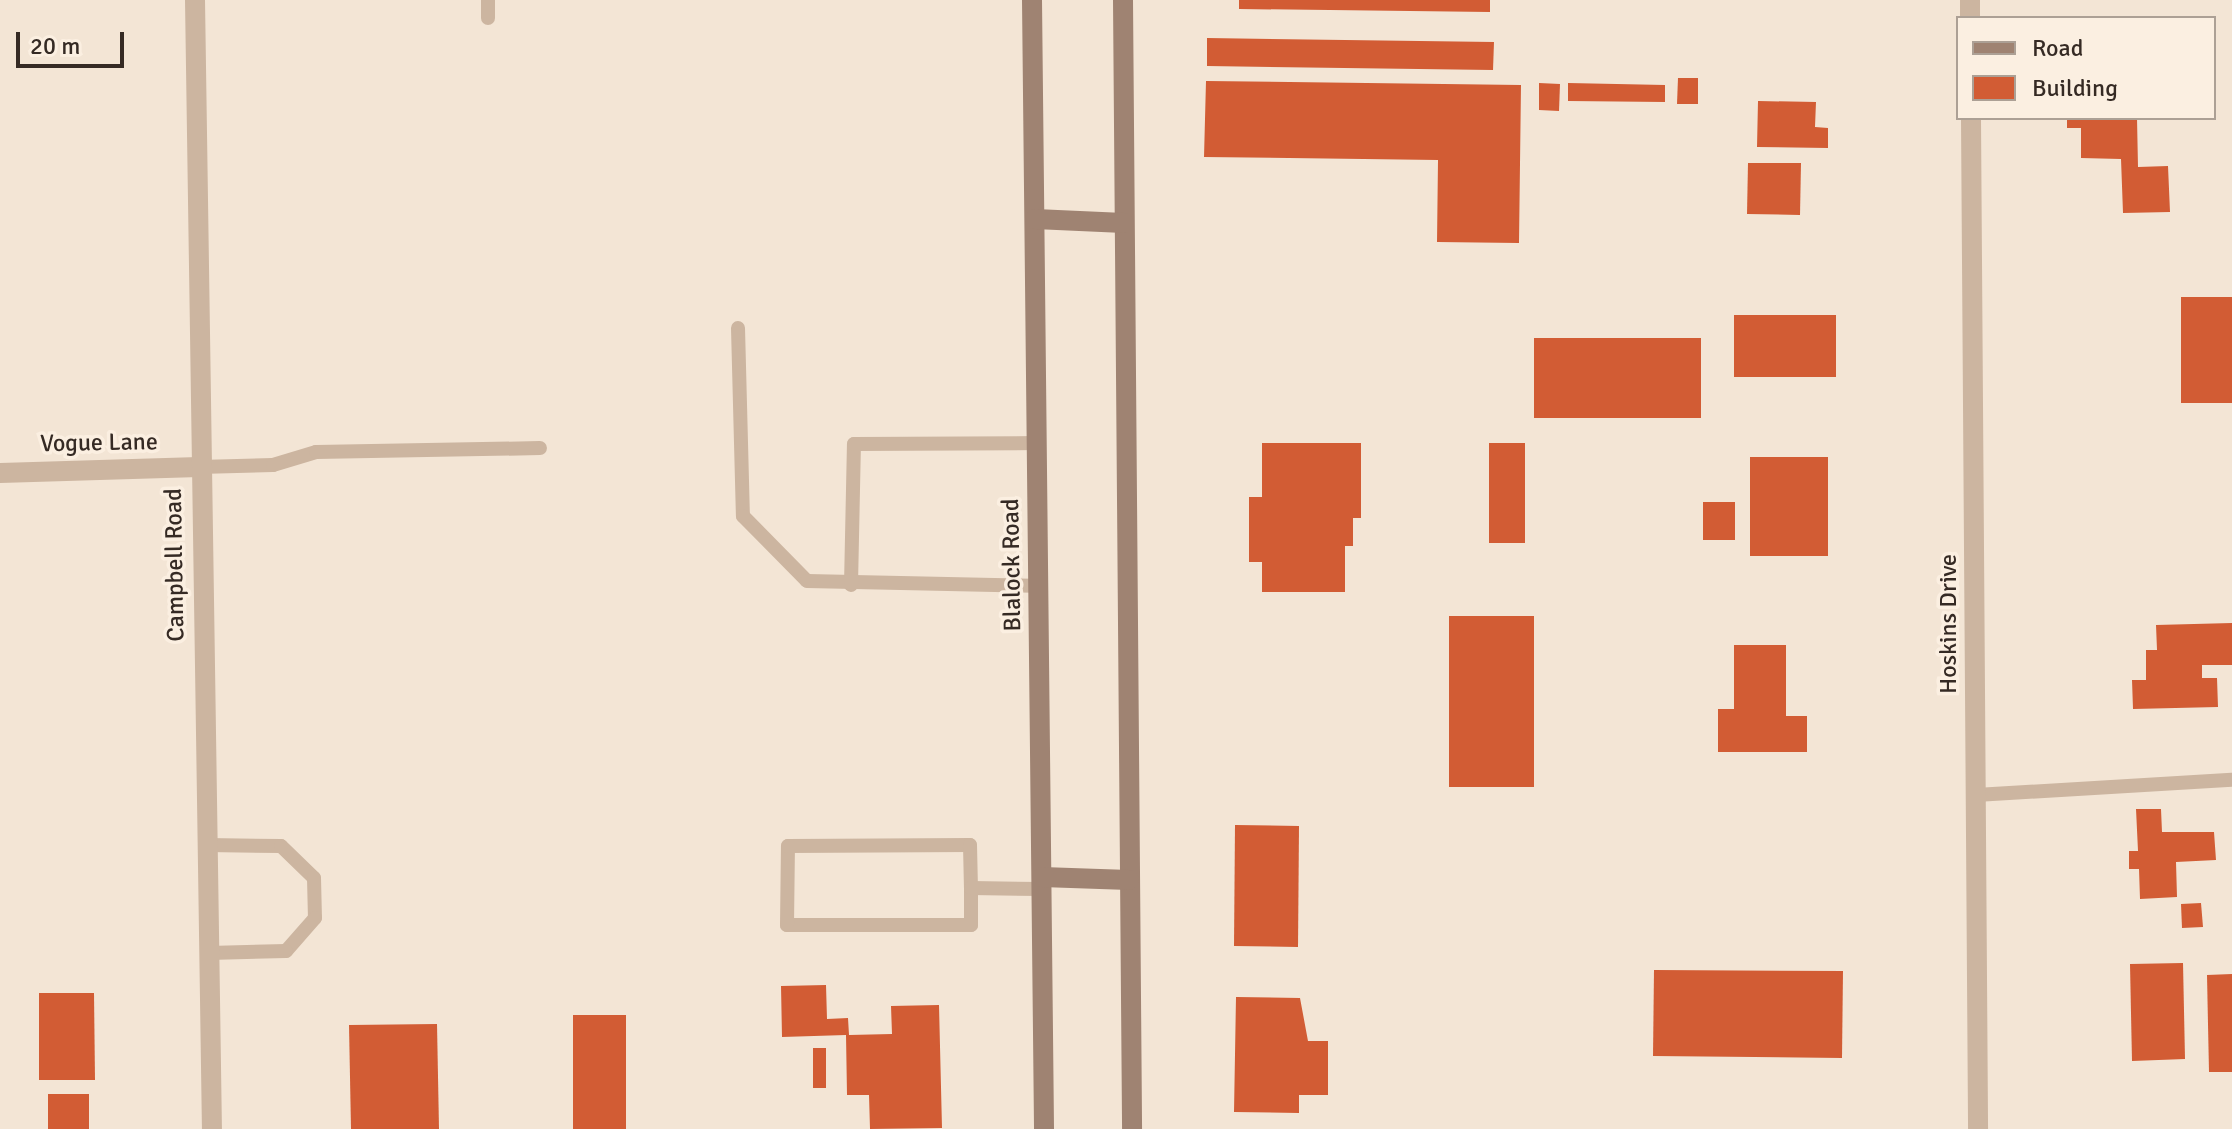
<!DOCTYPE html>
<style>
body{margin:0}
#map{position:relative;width:2232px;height:1129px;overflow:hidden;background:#f3e5d5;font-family:Signika,sans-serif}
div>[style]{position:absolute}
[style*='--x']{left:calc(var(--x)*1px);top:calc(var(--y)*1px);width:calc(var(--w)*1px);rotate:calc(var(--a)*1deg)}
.building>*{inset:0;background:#d25c34}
.service>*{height:14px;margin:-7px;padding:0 7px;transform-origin:7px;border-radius:7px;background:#ccb5a0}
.minor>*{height:20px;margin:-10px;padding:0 10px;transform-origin:10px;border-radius:10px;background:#ccb5a0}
.tertiary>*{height:20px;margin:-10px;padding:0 10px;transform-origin:10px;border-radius:10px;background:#ccb5a0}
.secondary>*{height:20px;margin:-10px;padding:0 10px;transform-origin:10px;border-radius:10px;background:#9f8372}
span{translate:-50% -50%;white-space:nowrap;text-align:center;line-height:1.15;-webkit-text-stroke:7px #fbefe1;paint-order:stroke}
.street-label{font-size:24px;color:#352a24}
.legend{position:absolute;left:1956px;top:16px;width:260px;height:104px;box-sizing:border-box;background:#fbefe1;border:2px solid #aca095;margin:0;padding:10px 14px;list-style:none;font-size:24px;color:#352a24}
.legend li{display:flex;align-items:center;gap:16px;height:40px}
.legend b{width:40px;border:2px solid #aca095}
.scale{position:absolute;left:16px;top:32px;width:108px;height:36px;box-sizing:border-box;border:4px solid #352a24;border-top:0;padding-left:10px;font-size:24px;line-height:28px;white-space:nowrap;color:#352a24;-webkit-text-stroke:6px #fbefe1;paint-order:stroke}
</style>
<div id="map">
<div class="building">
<div style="clip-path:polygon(1239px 0,1490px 0,1490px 12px,1239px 9px)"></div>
<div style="clip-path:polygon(1207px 38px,1494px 42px,1493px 70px,1207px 66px)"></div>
<div style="clip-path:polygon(1678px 78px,1698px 78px,1698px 104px,1677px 104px)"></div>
<div style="clip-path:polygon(1206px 81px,1521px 85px,1519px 243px,1437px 242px,1438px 160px,1204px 157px)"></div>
<div style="clip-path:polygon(1539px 83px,1560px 84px,1559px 111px,1539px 110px)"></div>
<div style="clip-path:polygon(1568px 83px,1665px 85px,1665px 102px,1568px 101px)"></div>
<div style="clip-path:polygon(1758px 101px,1816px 102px,1815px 127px,1828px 128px,1828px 148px,1757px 147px)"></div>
<div style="clip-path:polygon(2067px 118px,2137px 118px,2138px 167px,2168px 166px,2170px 212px,2123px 213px,2121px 159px,2081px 158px,2081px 128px,2067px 128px)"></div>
<div style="clip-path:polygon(1748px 163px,1801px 163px,1800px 215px,1747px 214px)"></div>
<div style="clip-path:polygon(2181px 297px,2232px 297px,2232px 403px,2181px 403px)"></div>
<div style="clip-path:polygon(1734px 315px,1836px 315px,1836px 377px,1734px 377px)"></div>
<div style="clip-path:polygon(1534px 338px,1701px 338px,1701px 418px,1534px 418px)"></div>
<div style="clip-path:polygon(1262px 443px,1361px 443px,1361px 518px,1353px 518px,1353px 546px,1345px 546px,1345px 592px,1262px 592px,1262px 562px,1249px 562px,1249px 497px,1262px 497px)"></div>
<div style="clip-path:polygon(1489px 443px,1525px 443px,1525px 543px,1489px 543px)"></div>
<div style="clip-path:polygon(1750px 457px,1828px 457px,1828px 556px,1750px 556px)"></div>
<div style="clip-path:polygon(1703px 502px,1735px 502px,1735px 540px,1703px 540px)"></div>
<div style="clip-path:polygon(1449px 616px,1534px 616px,1534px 787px,1449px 787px)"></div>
<div style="clip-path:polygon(2232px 623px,2232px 665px,2202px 665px,2202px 678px,2217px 678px,2218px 707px,2133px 709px,2132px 680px,2146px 680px,2146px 650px,2157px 650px,2156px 625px)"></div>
<div style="clip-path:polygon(1734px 645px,1786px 645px,1786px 716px,1807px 716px,1807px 752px,1718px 752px,1718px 709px,1734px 709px)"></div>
<div style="clip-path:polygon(2136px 809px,2161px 809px,2162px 832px,2214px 832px,2216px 860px,2176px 862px,2177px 897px,2140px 899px,2139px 869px,2129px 869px,2129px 851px,2138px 851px)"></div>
<div style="clip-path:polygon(1235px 825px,1299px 826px,1298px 947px,1234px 946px)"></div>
<div style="clip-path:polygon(2201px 903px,2203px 927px,2182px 928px,2181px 904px)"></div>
<div style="clip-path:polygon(2183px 963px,2185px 1059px,2132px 1061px,2130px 964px)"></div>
<div style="clip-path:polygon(1654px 970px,1843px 971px,1842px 1058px,1653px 1056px)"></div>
<div style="clip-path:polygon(2232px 974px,2232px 1072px,2209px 1072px,2207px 975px)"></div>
<div style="clip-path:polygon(826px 985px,827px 1019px,848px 1018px,849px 1035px,892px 1034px,891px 1006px,939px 1005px,942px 1128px,870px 1129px,869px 1095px,847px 1095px,846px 1035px,782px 1037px,781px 986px)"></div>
<div style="clip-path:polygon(39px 993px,94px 993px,95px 1080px,39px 1080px)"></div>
<div style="clip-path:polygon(1236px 997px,1300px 998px,1308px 1041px,1328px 1041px,1328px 1095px,1299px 1095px,1299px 1113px,1234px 1112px)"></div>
<div style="clip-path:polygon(573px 1015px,626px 1015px,626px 1129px,573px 1129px)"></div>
<div style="clip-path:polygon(437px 1024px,439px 1129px,351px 1129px,349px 1025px)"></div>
<div style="clip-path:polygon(813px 1048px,826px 1048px,826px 1088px,813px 1088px)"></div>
<div style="clip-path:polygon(48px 1094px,89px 1094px,89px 1129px,48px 1129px)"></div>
</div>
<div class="service">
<div style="--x:488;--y:0;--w:18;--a:90"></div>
<div style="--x:738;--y:328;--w:188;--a:88.5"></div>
<div style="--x:743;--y:516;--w:91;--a:45.4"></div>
<div style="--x:807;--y:581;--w:232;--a:1.2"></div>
<div style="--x:199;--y:467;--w:74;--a:-1.5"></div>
<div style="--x:273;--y:465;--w:45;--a:-16.8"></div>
<div style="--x:316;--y:452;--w:224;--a:-1"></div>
<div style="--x:851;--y:585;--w:141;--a:-88.8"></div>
<div style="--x:854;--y:444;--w:183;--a:-0.3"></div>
<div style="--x:1976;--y:795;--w:256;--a:-3.4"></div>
<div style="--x:207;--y:845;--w:74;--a:0.8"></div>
<div style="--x:281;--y:846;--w:46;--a:44.1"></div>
<div style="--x:314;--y:878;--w:40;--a:88.6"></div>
<div style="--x:315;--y:918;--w:44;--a:131.3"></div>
<div style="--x:286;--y:951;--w:77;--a:178.5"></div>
<div style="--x:971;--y:888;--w:37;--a:90"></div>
<div style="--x:971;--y:925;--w:184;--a:180"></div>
<div style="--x:787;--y:925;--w:79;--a:-89.3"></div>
<div style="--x:788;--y:846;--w:182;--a:-0.3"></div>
<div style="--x:970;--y:845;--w:43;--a:88.7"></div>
<div style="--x:971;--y:888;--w:71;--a:0.8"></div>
</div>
<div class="minor">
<div style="--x:1970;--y:0;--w:18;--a:90"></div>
<div style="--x:1971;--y:118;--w:1011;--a:89.6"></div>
<div style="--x:0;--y:473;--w:199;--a:-1.7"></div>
</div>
<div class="tertiary">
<div style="--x:195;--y:0;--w:1129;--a:89.14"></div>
</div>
<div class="secondary">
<div style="--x:1032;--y:0;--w:1129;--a:89.39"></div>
<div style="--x:1123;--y:0;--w:1129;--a:89.54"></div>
<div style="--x:1035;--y:219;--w:89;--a:2.6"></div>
<div style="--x:1042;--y:877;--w:87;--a:2"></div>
</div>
<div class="street-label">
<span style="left:99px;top:443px;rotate:-1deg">Vogue Lane</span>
<span style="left:175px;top:565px;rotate:-91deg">Campbell Road</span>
<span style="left:1012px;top:565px;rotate:-91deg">Blalock Road</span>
<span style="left:1949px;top:624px;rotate:-90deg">Hoskins Drive</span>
</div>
<ul class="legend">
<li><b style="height:10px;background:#9f8372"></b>Road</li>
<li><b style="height:22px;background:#d25c34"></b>Building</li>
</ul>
<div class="scale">20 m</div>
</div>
